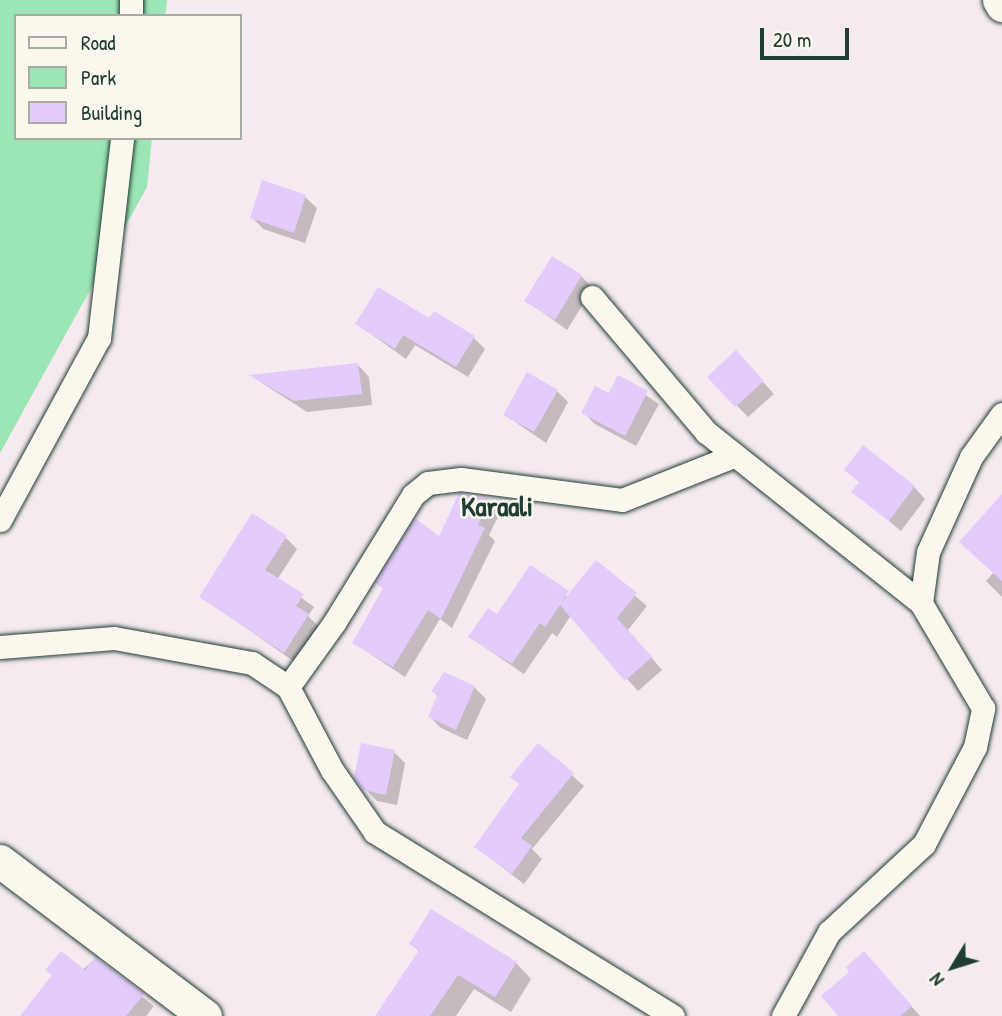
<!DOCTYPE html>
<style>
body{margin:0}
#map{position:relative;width:1002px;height:1016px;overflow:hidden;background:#f4eaf0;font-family:"Patrick Hand",sans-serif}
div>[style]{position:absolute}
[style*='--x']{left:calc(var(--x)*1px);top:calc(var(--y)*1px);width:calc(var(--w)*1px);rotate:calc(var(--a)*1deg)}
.green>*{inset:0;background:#9ce5b5}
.shadow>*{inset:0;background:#0003}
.building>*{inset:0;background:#e3cbfb}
.roads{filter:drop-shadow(0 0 2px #1f3d34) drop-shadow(0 0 2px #1f3d34)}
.street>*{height:23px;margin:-11.5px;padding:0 11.5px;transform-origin:11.5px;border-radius:11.5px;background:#fbf7ec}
.secondary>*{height:33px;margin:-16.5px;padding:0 16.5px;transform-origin:16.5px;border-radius:16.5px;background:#fbf7ec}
span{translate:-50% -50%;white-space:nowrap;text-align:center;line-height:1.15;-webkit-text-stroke:5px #fbf7ec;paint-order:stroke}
.district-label{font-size:28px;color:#1f3d34;font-weight:700}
.legend{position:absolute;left:14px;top:14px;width:228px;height:126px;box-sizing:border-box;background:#fbf7ec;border:2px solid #a3ada2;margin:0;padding:9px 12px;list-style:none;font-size:21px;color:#1f3d34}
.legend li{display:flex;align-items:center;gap:14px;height:35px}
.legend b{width:35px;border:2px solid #a3ada2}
.north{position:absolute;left:918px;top:932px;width:70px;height:70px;-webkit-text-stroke:5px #fbf7ec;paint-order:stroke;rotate:232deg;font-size:19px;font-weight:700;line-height:28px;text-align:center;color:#1f3d34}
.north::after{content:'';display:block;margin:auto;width:24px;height:32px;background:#1f3d34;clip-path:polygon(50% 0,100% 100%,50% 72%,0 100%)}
.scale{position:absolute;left:760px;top:28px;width:89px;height:32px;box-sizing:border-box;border:4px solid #1f3d34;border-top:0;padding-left:9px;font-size:21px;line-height:24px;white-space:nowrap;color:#1f3d34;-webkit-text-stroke:5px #fbf7ec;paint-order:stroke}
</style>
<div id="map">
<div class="green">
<div style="clip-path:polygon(0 0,167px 0,165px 16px,16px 16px,16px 138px,152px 138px,147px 187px,0 453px)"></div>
</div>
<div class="shadow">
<div style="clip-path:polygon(263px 182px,305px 197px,317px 208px,305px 243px,263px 229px,252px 217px)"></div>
<div style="clip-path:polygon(581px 276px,593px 288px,567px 330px,527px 301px)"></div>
<div style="clip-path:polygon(430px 321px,474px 338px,485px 349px,468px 377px,415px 345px,406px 359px,357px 324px)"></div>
<div style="clip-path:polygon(747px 364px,774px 394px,748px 417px,709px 377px)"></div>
<div style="clip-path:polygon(358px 365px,369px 377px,372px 405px,307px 412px,253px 377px)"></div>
<div style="clip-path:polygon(619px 377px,659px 404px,636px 446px,595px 424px,583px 412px,610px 395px)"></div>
<div style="clip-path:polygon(557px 391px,568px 402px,546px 443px,505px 415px)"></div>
<div style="clip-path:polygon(846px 470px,914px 487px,925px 499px,901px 531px,854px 492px,860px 483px)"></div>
<div style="clip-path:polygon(460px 495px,491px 500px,501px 511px,489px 535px,495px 541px,452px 628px,440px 619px,405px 677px,354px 643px,384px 589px,377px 583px,439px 538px)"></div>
<div style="clip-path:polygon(1002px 512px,1002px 597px,986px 581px,994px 572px)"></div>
<div style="clip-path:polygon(286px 538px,297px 549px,277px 580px,314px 607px,308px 616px,319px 627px,296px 663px,202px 597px)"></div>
<div style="clip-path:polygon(596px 563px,647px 606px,628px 630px,662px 670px,638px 691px,571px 615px,557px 637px,552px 633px,524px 674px,470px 637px,497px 616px,570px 595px)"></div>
<div style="clip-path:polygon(474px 687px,486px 699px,467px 740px,441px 728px,430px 717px,439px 697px,433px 691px)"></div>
<div style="clip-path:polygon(539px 746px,584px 786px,532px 849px,542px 859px,524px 884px,476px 847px,520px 785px)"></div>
<div style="clip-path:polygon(394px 752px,405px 763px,397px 805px,377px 801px,365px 789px)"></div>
<div style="clip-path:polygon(411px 944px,516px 963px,531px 979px,511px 1012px,474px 989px,456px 1016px,384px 1016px,420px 952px)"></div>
<div style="clip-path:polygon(95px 959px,154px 1006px,146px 1016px,29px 1016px)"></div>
<div style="clip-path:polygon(875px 965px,920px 1016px,840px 1016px)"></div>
</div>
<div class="building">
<div style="clip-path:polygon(262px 180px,306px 195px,294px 233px,250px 218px)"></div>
<div style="clip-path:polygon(552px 256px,582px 275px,555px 320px,524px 301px)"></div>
<div style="clip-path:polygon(378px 287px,429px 318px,434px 311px,475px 336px,456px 367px,403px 335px,395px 349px,355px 324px)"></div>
<div style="clip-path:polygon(736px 350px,764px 381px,735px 407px,707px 377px)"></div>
<div style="clip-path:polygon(358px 363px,362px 394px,294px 401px,249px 375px)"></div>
<div style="clip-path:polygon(527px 372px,558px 390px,534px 432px,503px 415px)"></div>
<div style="clip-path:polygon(618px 375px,648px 391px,625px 436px,581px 413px,595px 386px,609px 393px)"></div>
<div style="clip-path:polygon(863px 445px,915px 486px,889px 521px,851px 492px,859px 482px,844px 470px)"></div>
<div style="clip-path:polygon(459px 493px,491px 499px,478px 525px,485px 528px,441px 619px,428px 610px,393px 667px,352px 643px,383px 588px,375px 583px,415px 518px,439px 536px)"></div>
<div style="clip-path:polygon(1002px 494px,1002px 581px,959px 542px)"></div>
<div style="clip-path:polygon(252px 513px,287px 536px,265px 570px,304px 594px,296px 606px,309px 614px,284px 653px,199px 597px)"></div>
<div style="clip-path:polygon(596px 560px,637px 593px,617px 618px,652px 657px,625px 681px,560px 605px,545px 627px,540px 623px,512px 664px,468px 637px,488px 608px,497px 614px,530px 565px,569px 591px,561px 603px)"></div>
<div style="clip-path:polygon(444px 672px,475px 686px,456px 730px,428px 717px,438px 694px,431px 692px)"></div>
<div style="clip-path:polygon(361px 743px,395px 750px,386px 795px,363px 790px,354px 778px)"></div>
<div style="clip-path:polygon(538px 743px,574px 773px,521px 838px,532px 846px,512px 874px,474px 847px,519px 784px,510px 777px)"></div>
<div style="clip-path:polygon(431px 909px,517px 962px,495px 997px,458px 975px,430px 1016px,375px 1016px,419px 950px,409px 944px)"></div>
<div style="clip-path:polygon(61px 951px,85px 970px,95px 957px,144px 994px,126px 1016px,20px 1016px,52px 975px,45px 970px)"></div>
<div style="clip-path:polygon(864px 951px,912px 1006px,900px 1016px,838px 1016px,821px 996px,849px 972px,846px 967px)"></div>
</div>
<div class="roads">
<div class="street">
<div style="--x:131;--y:16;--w:16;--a:-90"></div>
<div style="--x:592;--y:297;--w:177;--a:49.8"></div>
<div style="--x:706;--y:432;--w:275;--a:38.5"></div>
<div style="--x:0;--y:520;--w:207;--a:-61.5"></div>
<div style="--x:99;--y:338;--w:201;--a:-83.4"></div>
<div style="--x:0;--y:647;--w:114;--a:-4.5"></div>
<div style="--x:114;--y:638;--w:140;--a:10.3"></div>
<div style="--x:252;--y:663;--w:43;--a:33.7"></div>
<div style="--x:288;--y:687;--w:94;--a:62.1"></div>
<div style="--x:332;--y:770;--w:75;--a:55.3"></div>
<div style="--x:375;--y:832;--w:350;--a:31.7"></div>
<div style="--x:288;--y:687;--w:79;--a:-54.3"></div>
<div style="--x:334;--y:623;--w:150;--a:-58.3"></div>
<div style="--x:413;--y:495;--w:19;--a:-39"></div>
<div style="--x:428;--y:483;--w:33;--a:-7"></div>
<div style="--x:461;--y:479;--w:162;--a:7.4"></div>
<div style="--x:622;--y:500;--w:119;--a:-21.6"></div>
<div style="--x:783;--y:1016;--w:96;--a:-61.3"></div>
<div style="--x:829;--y:932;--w:129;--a:-42.8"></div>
<div style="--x:924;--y:844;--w:110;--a:-62.3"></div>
<div style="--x:975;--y:747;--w:40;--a:-78"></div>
<div style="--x:983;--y:708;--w:122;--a:-120.6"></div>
<div style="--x:921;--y:603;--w:51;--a:-82.2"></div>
<div style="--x:928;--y:552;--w:104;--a:-65.6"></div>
<div style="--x:971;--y:457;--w:53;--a:-54.2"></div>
</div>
<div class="secondary">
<div style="--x:999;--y:0;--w:6;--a:59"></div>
<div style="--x:0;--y:861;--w:257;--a:37.1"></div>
</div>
</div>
<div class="district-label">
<span style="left:497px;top:506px">Karaali</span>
</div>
<ul class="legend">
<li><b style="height:9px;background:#fbf7ec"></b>Road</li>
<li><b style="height:19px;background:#9ce5b5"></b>Park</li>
<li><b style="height:19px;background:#e3cbfb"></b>Building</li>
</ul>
<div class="north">N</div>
<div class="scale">20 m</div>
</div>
